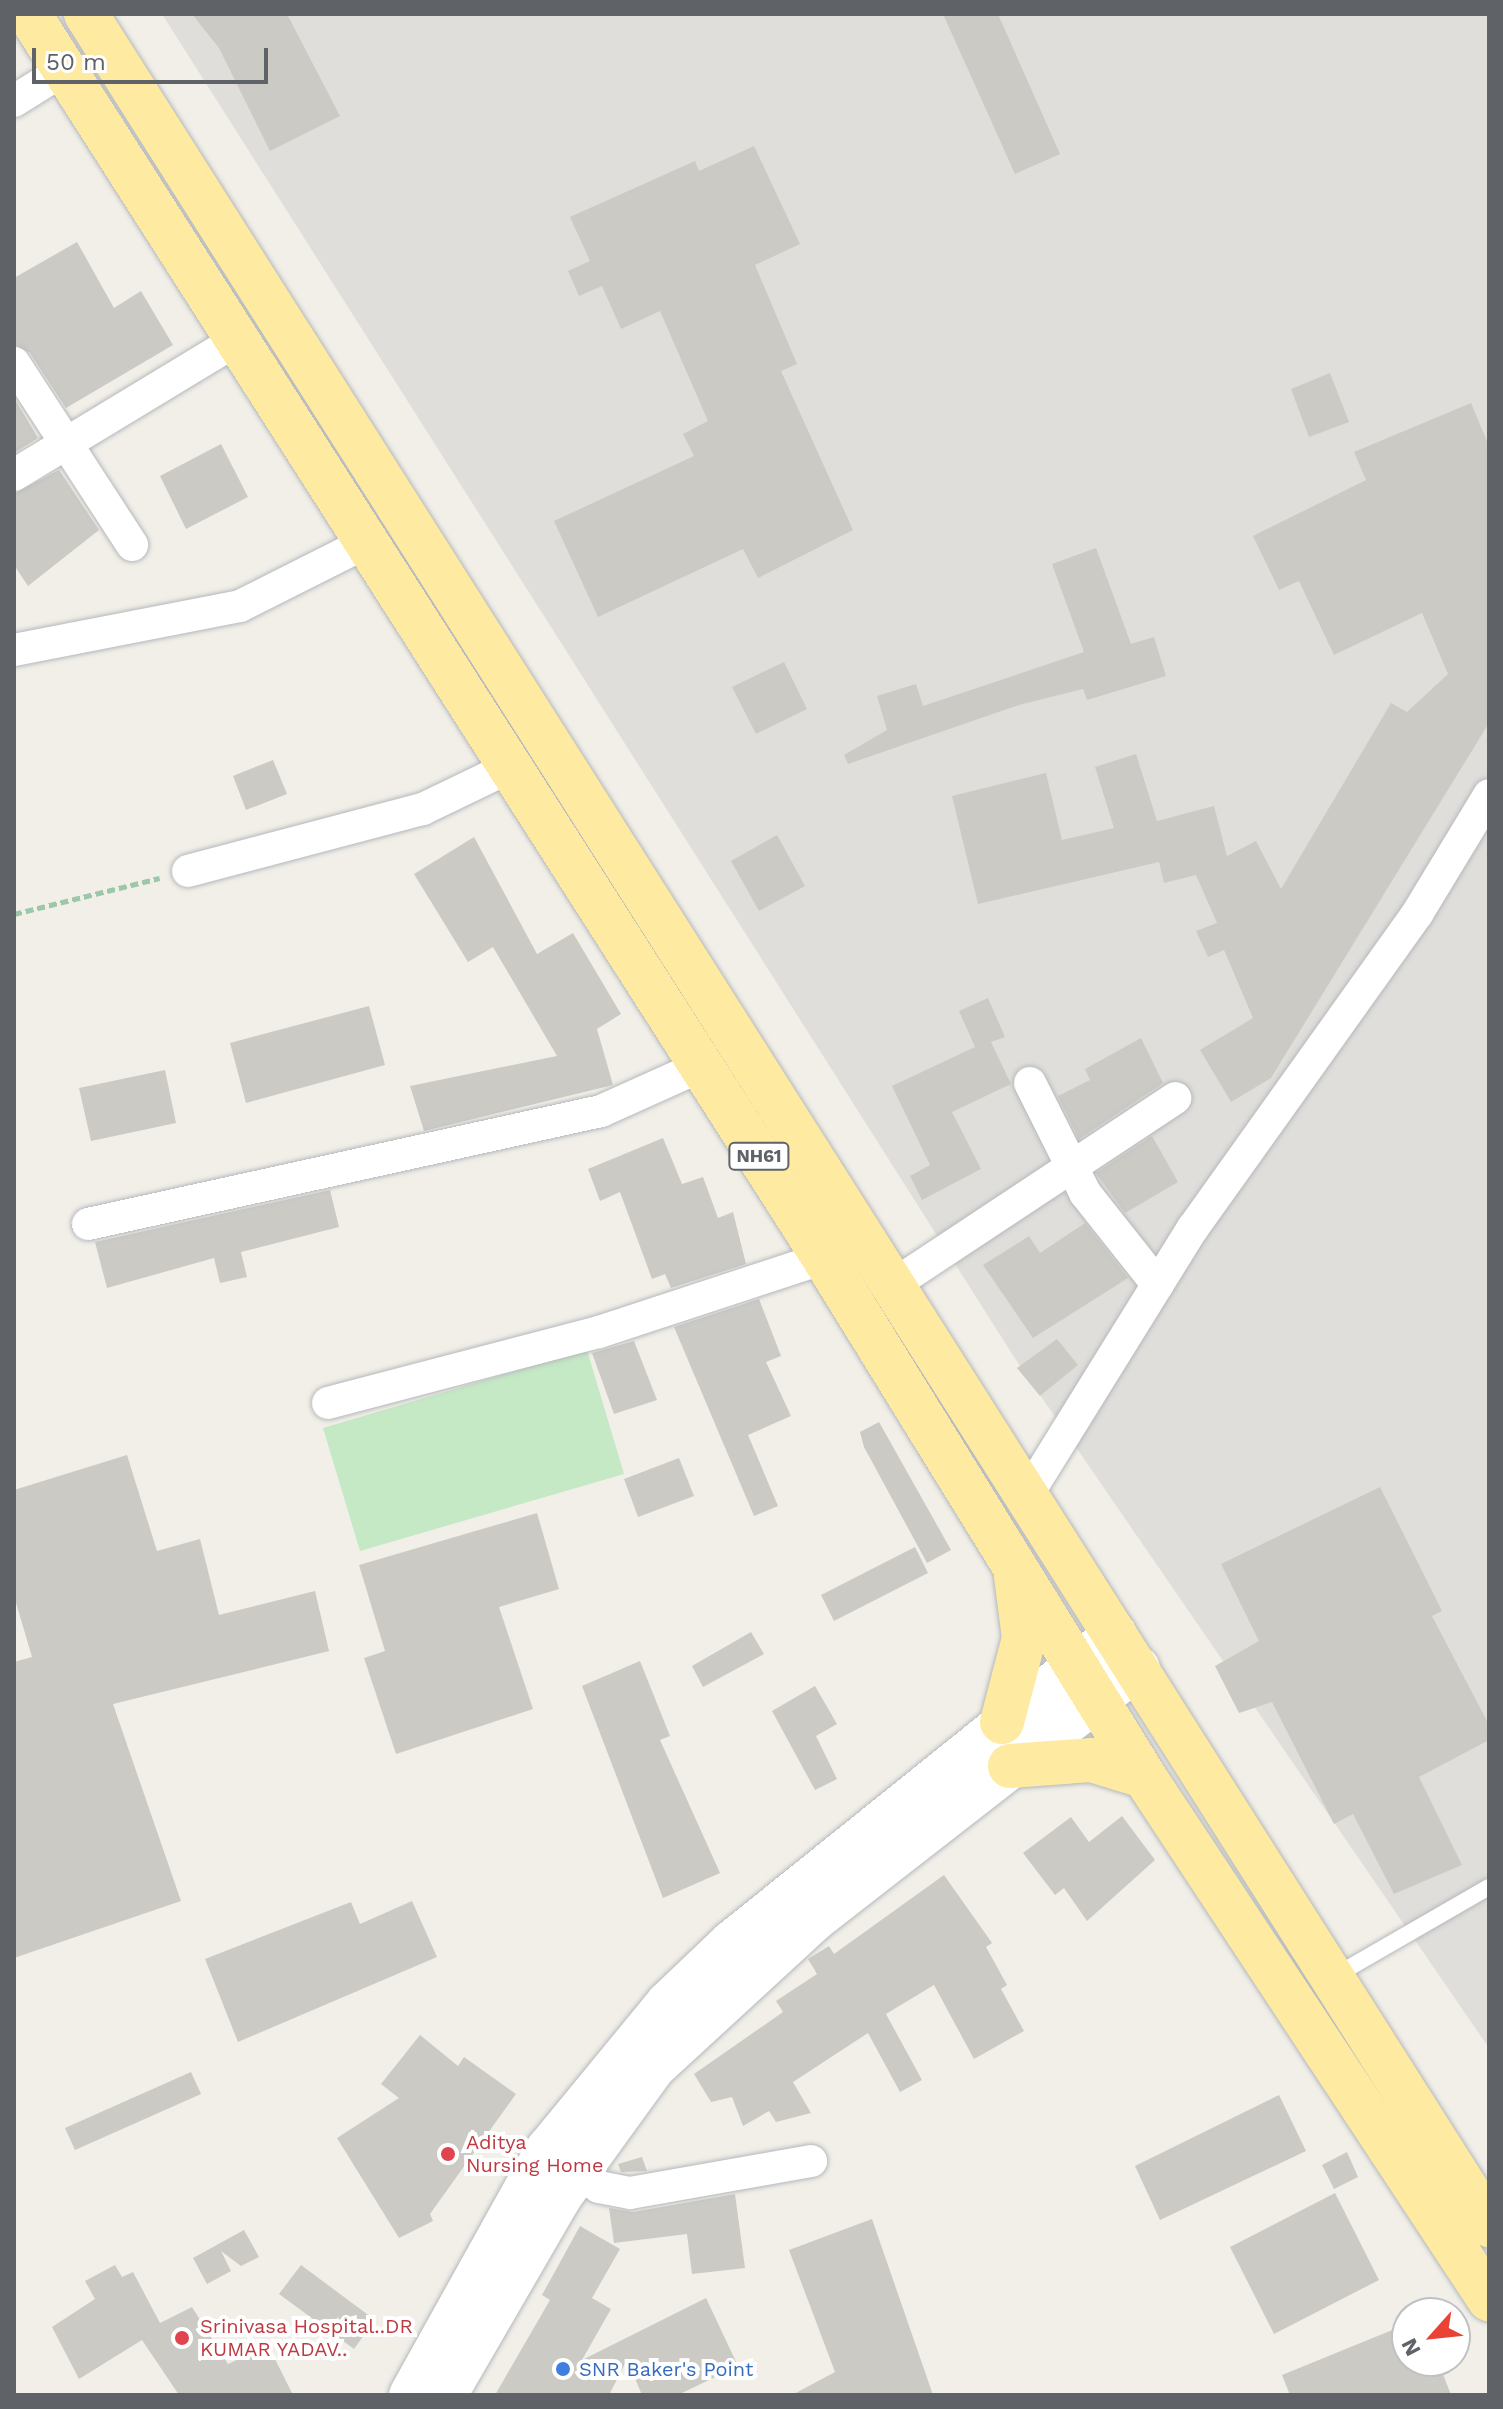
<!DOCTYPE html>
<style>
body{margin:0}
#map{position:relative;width:1503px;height:2409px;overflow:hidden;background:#f1efe8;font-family:"Work Sans",sans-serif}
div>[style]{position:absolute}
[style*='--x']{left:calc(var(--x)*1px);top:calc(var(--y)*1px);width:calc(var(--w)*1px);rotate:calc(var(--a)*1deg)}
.industrial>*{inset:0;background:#e0deda}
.green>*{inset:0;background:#c5e8c5}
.building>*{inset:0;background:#cccac5}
.path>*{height:5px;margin-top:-2.5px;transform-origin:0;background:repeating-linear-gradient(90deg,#9cc7a9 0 8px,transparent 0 12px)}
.roads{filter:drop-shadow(0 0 2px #b5b8bc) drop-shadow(0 0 2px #b5b8bc)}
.service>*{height:16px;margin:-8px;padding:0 8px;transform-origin:8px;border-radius:8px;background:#fff}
.minor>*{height:32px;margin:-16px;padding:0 16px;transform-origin:16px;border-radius:16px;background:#fff}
.tertiary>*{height:42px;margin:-21px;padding:0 21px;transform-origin:21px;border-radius:21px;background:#fff}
.trunk>*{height:44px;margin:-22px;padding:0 22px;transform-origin:22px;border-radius:22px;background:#feeaa1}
.dots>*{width:22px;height:22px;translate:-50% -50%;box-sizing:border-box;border:4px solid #fff;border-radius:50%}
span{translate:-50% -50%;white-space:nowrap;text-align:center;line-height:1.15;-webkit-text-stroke:8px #fff;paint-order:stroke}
.shield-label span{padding:2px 6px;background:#fff;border:2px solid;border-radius:6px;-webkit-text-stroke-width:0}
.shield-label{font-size:18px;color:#5f6368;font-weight:700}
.health-label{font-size:20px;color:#be3a42}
.left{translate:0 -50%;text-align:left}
.shop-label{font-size:20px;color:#366cbe}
.frame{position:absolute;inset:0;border:16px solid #5f6368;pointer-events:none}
.north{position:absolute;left:1391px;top:2297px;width:80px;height:80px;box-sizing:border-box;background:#fff;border:2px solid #bfc1c3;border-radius:50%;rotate:243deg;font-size:22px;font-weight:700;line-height:32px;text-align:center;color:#5f6368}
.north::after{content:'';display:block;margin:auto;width:28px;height:36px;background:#ea4335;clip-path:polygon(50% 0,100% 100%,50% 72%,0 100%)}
.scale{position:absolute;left:32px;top:48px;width:236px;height:36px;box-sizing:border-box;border:4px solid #5f6368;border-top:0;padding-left:10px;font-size:24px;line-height:28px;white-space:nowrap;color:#5f6368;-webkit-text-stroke:6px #fff;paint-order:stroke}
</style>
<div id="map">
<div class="industrial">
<div style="clip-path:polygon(162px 14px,1489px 14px,1489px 2048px,1016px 1360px)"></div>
</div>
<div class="green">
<div style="clip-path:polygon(587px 1350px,624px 1474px,360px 1551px,323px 1428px)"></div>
</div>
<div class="building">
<div style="clip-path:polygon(192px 14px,287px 14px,340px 116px,270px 151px,219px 48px)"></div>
<div style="clip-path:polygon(943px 14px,998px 14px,1060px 154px,1015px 174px)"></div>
<div style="clip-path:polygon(754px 146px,800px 244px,755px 265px,797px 364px,781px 371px,853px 530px,758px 578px,743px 549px,598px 617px,554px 521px,694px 456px,683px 434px,708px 421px,660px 311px,621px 329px,602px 286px,579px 296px,568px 271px,590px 261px,570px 217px,695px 161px,699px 171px)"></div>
<div style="clip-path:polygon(77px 242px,114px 308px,141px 291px,173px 345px,66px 408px,30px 353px,14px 344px,14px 278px)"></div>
<div style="clip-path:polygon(1330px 373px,1349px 422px,1309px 437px,1291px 389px)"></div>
<div style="clip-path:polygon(14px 398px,38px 438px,14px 453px)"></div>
<div style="clip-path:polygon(1471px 403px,1489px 446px,1489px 723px,1271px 1078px,1231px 1102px,1200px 1050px,1253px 1018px,1224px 950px,1208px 957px,1196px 931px,1217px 923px,1196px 875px,1164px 883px,1159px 862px,978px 904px,952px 796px,1046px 773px,1062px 840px,1114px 828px,1095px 767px,1136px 754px,1157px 821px,1214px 806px,1227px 856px,1256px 841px,1281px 889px,1391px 703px,1407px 712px,1448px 674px,1422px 613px,1334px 655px,1299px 581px,1279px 590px,1253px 536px,1366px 480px,1354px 452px)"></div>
<div style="clip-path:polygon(221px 444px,248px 497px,186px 529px,160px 476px)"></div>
<div style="clip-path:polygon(59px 470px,99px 530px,28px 586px,14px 565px,14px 494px)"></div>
<div style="clip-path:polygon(1096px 548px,1131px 644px,1154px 637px,1166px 676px,1087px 700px,1083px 689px,1019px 705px,848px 764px,844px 755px,887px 730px,877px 696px,916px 684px,923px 706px,1084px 652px,1052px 564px)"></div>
<div style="clip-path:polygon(784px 662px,807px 709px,756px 734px,732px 687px)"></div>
<div style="clip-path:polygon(273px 760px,287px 794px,246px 810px,233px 776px)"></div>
<div style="clip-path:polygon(777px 835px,805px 886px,759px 911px,731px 861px)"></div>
<div style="clip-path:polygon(474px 837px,537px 954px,573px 933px,621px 1014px,597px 1029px,613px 1085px,424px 1131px,410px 1086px,557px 1056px,493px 947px,468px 962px,414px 874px)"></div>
<div style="clip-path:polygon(988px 998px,1005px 1037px,991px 1042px,1011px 1084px,952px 1112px,981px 1169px,922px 1200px,910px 1176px,930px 1165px,892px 1086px,975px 1047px,959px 1011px)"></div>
<div style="clip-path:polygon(369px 1006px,385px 1065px,246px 1103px,230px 1043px)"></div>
<div style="clip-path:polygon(1141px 1038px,1163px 1083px,1079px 1139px,1058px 1096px,1090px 1080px,1085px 1069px)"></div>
<div style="clip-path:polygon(165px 1070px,176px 1123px,91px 1141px,79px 1088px)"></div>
<div style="clip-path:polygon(1152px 1136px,1178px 1182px,1125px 1213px,1096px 1173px)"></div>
<div style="clip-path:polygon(663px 1138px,682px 1184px,703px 1177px,718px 1218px,733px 1212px,746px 1264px,671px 1288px,665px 1274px,652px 1279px,620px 1192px,600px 1201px,588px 1169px)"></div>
<div style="clip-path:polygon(330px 1190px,339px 1227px,241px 1252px,247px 1277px,220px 1283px,214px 1258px,107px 1288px,95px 1242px)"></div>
<div style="clip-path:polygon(1085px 1223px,1128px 1278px,1033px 1338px,983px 1265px,1029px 1236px,1040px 1253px)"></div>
<div style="clip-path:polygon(759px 1299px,781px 1356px,766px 1362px,791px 1416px,748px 1435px,778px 1506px,754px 1516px,674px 1327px)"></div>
<div style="clip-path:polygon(1057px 1339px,1078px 1365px,1040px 1396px,1017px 1368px)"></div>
<div style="clip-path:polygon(634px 1341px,657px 1400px,614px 1414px,592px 1353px)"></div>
<div style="clip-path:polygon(879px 1422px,951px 1550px,927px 1563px,864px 1447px,860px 1432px)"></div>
<div style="clip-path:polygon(127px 1455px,157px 1551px,200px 1539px,219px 1615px,315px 1591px,329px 1651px,113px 1704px,181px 1901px,14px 1958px,14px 1662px,32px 1657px,14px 1596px,14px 1490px)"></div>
<div style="clip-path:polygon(679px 1458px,694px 1496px,638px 1517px,624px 1479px)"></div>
<div style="clip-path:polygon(1380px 1487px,1442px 1611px,1432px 1616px,1489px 1725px,1489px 1740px,1419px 1777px,1462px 1865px,1394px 1894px,1353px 1814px,1334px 1824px,1272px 1702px,1239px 1713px,1215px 1666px,1259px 1641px,1221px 1564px)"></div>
<div style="clip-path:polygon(537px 1513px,559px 1589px,499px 1607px,533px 1709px,396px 1754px,364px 1658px,385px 1651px,359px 1565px)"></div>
<div style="clip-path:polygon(915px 1547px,928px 1573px,834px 1621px,821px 1595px)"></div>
<div style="clip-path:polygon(751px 1632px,764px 1654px,703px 1687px,692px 1666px)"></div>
<div style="clip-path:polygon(640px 1661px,670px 1736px,660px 1740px,720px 1873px,663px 1898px,582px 1686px)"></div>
<div style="clip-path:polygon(815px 1686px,837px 1724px,816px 1736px,837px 1779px,815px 1790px,772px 1711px)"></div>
<div style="clip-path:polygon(1122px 1816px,1155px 1860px,1087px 1921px,1064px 1888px,1055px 1895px,1023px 1853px,1071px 1817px,1089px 1842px)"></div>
<div style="clip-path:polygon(944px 1875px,992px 1943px,986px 1947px,1007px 1985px,1001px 1989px,1024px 2031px,974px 2059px,934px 1985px,886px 2014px,922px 2080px,900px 2092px,868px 2033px,793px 2082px,811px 2113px,776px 2122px,769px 2111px,743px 2126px,732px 2097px,711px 2102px,694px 2074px,783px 2012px,776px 2001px,817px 1974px,808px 1959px,829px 1946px,834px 1954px)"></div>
<div style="clip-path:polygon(412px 1901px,437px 1957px,238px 2042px,205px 1959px,351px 1902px,360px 1924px)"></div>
<div style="clip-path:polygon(420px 2035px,458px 2066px,464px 2057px,516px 2094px,430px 2214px,433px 2221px,399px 2238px,337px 2138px,399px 2098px,381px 2084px)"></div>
<div style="clip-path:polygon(191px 2072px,201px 2094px,75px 2150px,65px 2128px)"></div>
<div style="clip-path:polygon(1279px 2095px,1306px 2151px,1160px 2220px,1135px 2166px)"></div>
<div style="clip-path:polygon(1347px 2152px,1358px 2177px,1334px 2189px,1322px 2165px)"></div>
<div style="clip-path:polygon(642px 2157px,647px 2171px,621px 2172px,618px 2164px)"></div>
<div style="clip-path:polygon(1335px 2193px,1379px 2280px,1274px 2334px,1230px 2247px)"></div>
<div style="clip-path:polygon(735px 2194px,745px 2268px,692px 2274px,687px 2234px,614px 2243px,609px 2208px,633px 2212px)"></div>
<div style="clip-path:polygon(872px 2219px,933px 2395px,792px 2395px,835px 2372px,789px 2250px)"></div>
<div style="clip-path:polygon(580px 2226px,620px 2249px,592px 2298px,611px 2309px,582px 2360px,706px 2298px,738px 2366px,678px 2395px,642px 2395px,627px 2360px,609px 2395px,495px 2395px,550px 2300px,542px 2295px)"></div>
<div style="clip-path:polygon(244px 2230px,259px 2257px,241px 2266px,221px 2251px,231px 2271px,207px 2284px,193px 2258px)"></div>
<div style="clip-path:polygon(115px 2265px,122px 2277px,133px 2272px,160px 2323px,192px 2307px,228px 2364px,268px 2345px,293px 2395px,179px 2395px,142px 2340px,79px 2379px,52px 2327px,95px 2299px,85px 2281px)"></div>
<div style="clip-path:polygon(301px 2265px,375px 2320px,354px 2349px,279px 2294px)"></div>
<div style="clip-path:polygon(1407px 2324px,1407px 2361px,1438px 2361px,1451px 2395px,1290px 2395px,1282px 2375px)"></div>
</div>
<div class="path">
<div style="--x:14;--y:914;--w:150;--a:-13.9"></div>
</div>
<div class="roads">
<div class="service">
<div style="--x:1333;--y:1977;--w:180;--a:-30"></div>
</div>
<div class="minor">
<div style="--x:14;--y:101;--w:60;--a:-32.1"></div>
<div style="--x:14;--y:363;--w:217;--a:57"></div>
<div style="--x:14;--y:475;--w:261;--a:-31.2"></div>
<div style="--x:14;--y:650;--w:230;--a:-11"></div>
<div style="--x:240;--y:606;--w:142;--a:-26.7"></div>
<div style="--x:188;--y:871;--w:243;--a:-14.8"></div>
<div style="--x:423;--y:809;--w:97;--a:-25.8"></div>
<div style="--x:1030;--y:1083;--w:123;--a:63.4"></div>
<div style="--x:1085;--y:1193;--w:117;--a:51.6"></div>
<div style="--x:88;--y:1224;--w:525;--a:-12.42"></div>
<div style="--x:601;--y:1111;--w:110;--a:-24.2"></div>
<div style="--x:896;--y:1283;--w:335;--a:-33.5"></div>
<div style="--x:328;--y:1403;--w:280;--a:-14.7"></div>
<div style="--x:599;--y:1332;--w:237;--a:-18.2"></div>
<div style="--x:1029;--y:1492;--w:311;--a:-58.2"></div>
<div style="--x:1193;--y:1228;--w:386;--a:-54.5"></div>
<div style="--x:1417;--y:914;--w:139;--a:-58.8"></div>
<div style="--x:562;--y:2161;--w:45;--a:35.1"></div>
<div style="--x:599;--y:2187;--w:32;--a:11"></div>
<div style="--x:630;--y:2193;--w:184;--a:-10"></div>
</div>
<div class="tertiary">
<div style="--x:410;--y:2395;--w:282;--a:-60.9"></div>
<div style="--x:547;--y:2149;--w:189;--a:-50.6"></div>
<div style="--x:667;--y:2003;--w:88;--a:-43.6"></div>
<div style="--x:731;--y:1942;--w:493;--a:-38.8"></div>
<div style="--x:446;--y:2395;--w:228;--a:-59.9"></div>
<div style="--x:560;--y:2198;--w:162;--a:-54.1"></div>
<div style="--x:655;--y:2067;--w:219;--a:-42.6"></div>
<div style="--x:816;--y:1919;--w:409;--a:-37.9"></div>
</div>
<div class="trunk">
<div style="--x:29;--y:14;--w:1476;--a:57.42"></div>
<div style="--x:824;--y:1258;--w:609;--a:58.29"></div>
<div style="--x:1144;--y:1776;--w:627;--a:56.59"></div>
<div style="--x:86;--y:14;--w:2619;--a:57.6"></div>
<div style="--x:1002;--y:1722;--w:87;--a:-75.3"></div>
<div style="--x:1024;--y:1638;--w:63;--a:-97.4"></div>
<div style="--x:1010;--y:1766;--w:81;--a:-4.2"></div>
<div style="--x:1091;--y:1760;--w:55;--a:16.8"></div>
</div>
</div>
<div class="dots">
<div style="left:448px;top:2154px;background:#e0444e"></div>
<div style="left:182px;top:2338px;background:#e0444e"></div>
<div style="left:563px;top:2369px;background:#3f7fe0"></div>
</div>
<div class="shield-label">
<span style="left:759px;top:1156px">NH61</span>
</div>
<div class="health-label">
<span class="left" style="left:466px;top:2154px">Aditya<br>Nursing Home</span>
<span class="left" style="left:200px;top:2338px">Srinivasa Hospital..DR<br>KUMAR YADAV..</span>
</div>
<div class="shop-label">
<span class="left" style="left:579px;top:2369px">SNR Baker's Point</span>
</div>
<div class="frame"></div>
<div class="north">N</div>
<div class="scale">50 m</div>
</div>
